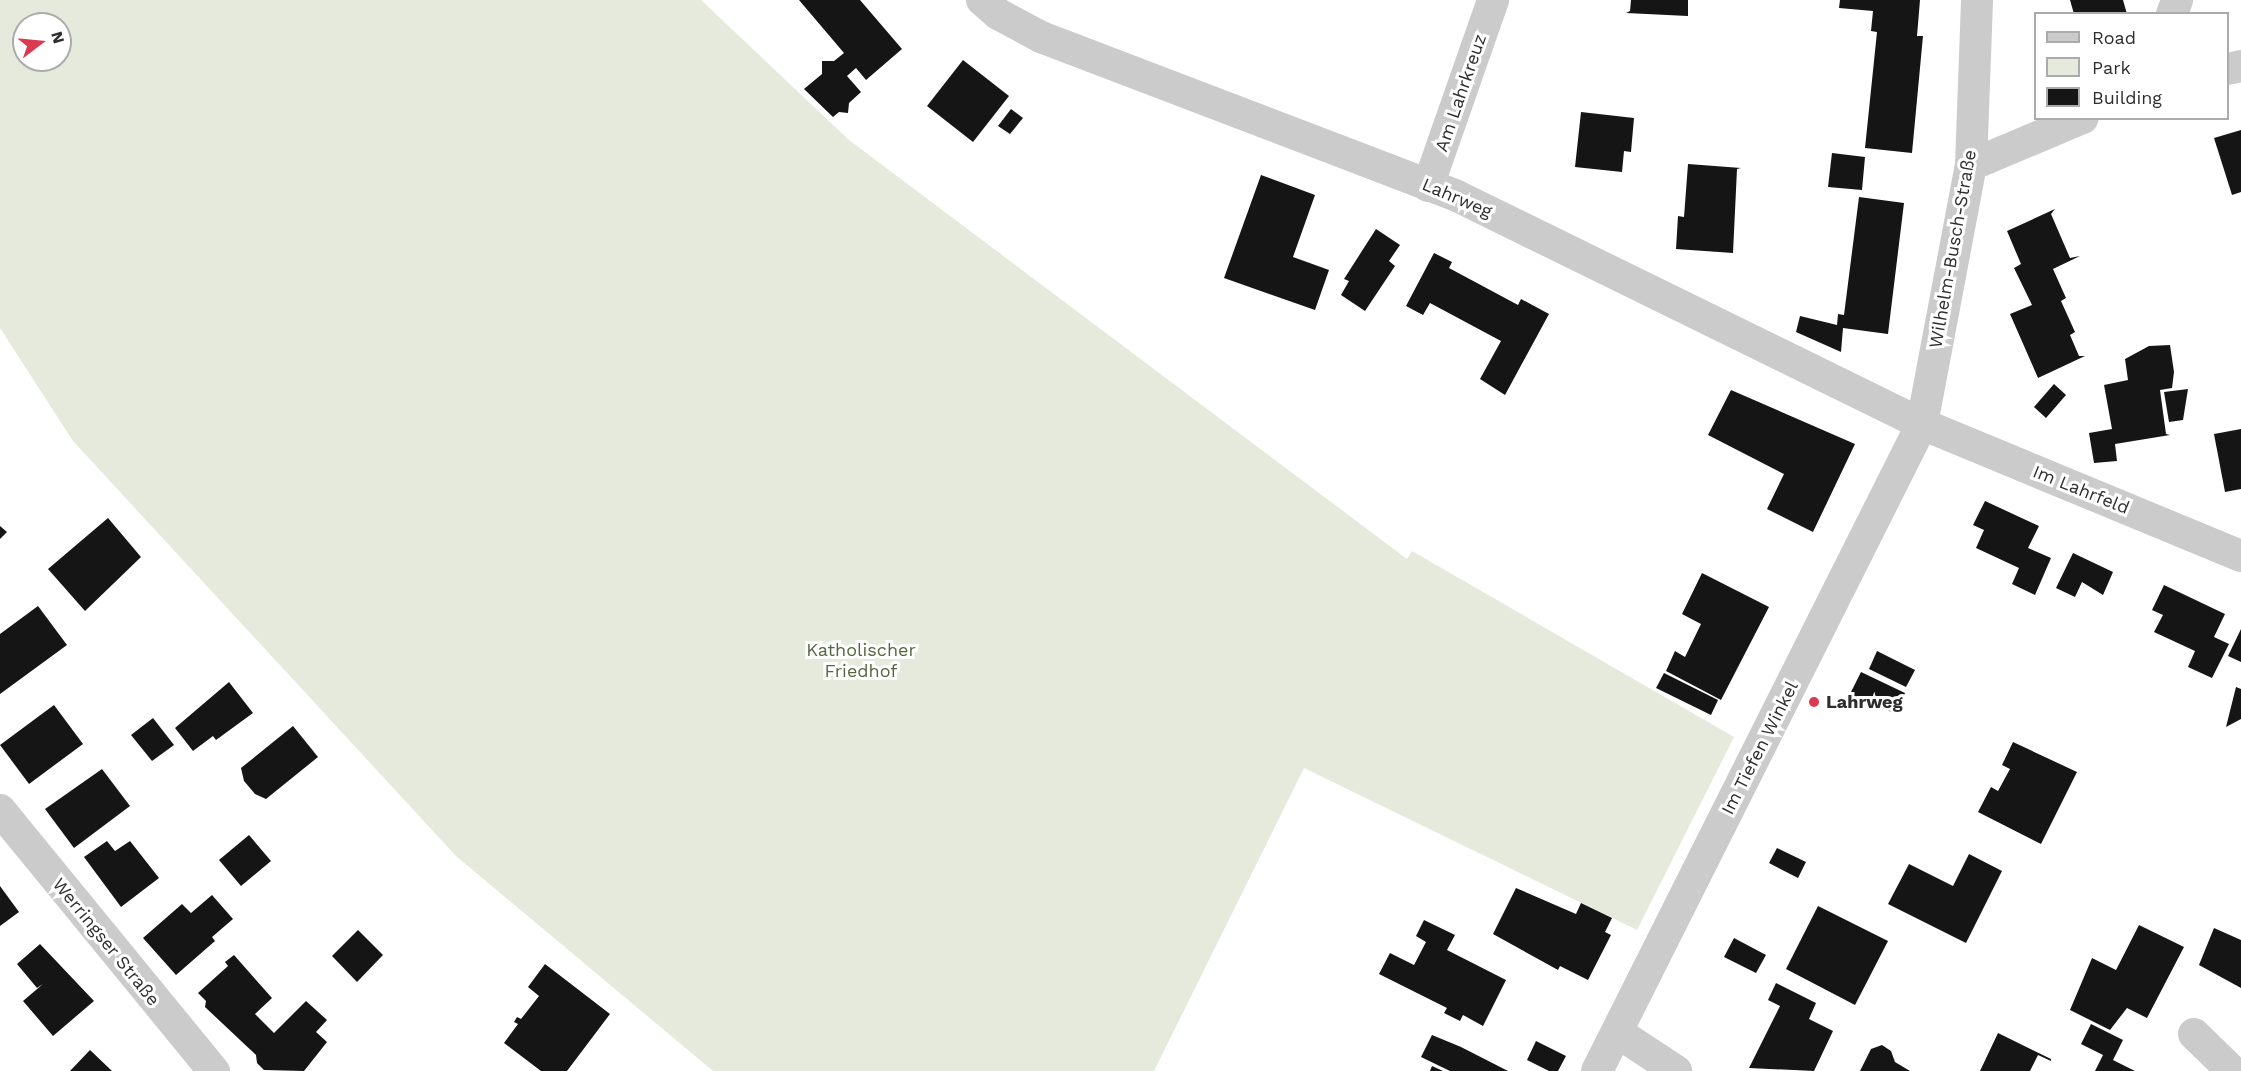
<!DOCTYPE html>
<meta charset="utf-8">
<style>
body{margin:0}
#map{position:relative;width:2241px;height:1071px;overflow:hidden;background:#fff;font-family:"Work Sans",sans-serif}
div>[style]{position:absolute}
[style*='--x']{left:calc(var(--x)*1px);top:calc(var(--y)*1px);width:calc(var(--w)*1px);rotate:calc(var(--a)*1deg)}
.green>*{inset:0;background:#e5eadc}
.building>*{inset:0;background:#151515}
.street>*{height:32px;margin:-16px;padding:0 16px;transform-origin:16px;border-radius:16px;background:#cbcbcb}
.dots>*{width:16px;height:16px;translate:-50% -50%;box-sizing:border-box;border:3px solid #fff;border-radius:50%}
span{translate:-50% -50%;white-space:nowrap;text-align:center;line-height:1.15;-webkit-text-stroke:6px #fff;paint-order:stroke}
.street-label{font-size:18px;color:#2e2e2e}
.park-label{font-size:18px;color:#53673e}
.poi-label{font-size:18px;color:#2e2e2e;font-weight:700}
.left{translate:0 -50%;text-align:left}
.legend{position:absolute;left:2034px;top:12px;width:195px;height:108px;box-sizing:border-box;background:#fff;border:2px solid #ababab;margin:0;padding:8px 10px;list-style:none;font-size:18px;color:#2e2e2e}
.legend li{display:flex;align-items:center;gap:12px;height:30px}
.legend b{width:30px;border:2px solid #ababab}
.north{position:absolute;left:12px;top:12px;width:60px;height:60px;box-sizing:border-box;background:#fff;border:2px solid #ababab;border-radius:50%;rotate:74deg;font-size:16px;font-weight:700;line-height:24px;text-align:center;color:#2e2e2e}
.north::after{content:'';display:block;margin:auto;width:21px;height:27px;background:#db3950;clip-path:polygon(50% 0,100% 100%,50% 72%,0 100%)}
</style>
<div id="map">
<div class="green">
<div style="clip-path:polygon(evenodd,0 0,701px 0,849px 140px,1407px 559px,1412px 551px,1734px 737px,1637px 930px,1304px 768px,1154px 1071px,713px 1071px,456px 856px,73px 441px,0 328px,0 0,24px 24px,60px 24px,60px 60px,24px 60px,24px 24px)"></div>
</div>
<div class="building">
<div style="clip-path:polygon(799px 0,860px 0,902px 49px,866px 80px,856px 68px,847px 76px,861px 92px,849px 103px,848px 113px,839px 112px,833px 117px,804px 89px,822px 74px,822px 61px,834px 61px,844px 53px)"></div>
<div style="clip-path:polygon(1631px 0,1688px 0,1688px 16px,1626px 13px,1630px 11px)"></div>
<div style="clip-path:polygon(1840px 0,1920px 0,1917px 36px,1923px 36px,1912px 153px,1865px 148px,1877px 32px,1871px 31px,1873px 11px,1839px 8px)"></div>
<div style="clip-path:polygon(2070px 0,2123px 0,2127px 14px,2074px 14px)"></div>
<div style="clip-path:polygon(963px 60px,1009px 96px,973px 142px,927px 106px)"></div>
<div style="clip-path:polygon(1011px 109px,1023px 118px,1010px 134px,998px 126px)"></div>
<div style="clip-path:polygon(1581px 112px,1634px 118px,1631px 152px,1624px 151px,1622px 172px,1575px 167px)"></div>
<div style="clip-path:polygon(2241px 130px,2241px 192px,2232px 195px,2214px 138px)"></div>
<div style="clip-path:polygon(1832px 153px,1865px 157px,1862px 190px,1828px 187px)"></div>
<div style="clip-path:polygon(1688px 164px,1741px 168px,1737px 169px,1733px 253px,1676px 249px,1678px 216px,1684px 217px)"></div>
<div style="clip-path:polygon(1261px 175px,1315px 195px,1293px 257px,1329px 270px,1315px 310px,1224px 278px)"></div>
<div style="clip-path:polygon(1859px 197px,1904px 203px,1888px 334px,1843px 328px,1841px 352px,1796px 332px,1800px 316px,1837px 325px,1838px 314px,1844px 315px)"></div>
<div style="clip-path:polygon(2055px 209px,2051px 214px,2070px 258px,2080px 256px,2053px 269px,2066px 298px,2061px 301px,2075px 332px,2070px 335px,2079px 356px,2085px 356px,2038px 378px,2010px 314px,2032px 305px,2014px 268px,2021px 264px,2007px 231px)"></div>
<div style="clip-path:polygon(1376px 229px,1400px 245px,1389px 261px,1395px 266px,1365px 311px,1341px 295px,1349px 281px,1344px 279px)"></div>
<div style="clip-path:polygon(1434px 253px,1452px 262px,1449px 268px,1518px 305px,1521px 299px,1549px 314px,1505px 395px,1480px 379px,1501px 341px,1430px 303px,1423px 315px,1406px 306px)"></div>
<div style="clip-path:polygon(2170px 345px,2174px 372px,2172px 388px,2160px 390px,2166px 434px,2170px 435px,2115px 444px,2117px 461px,2094px 463px,2089px 433px,2112px 429px,2104px 385px,2128px 380px,2125px 359px,2149px 346px)"></div>
<div style="clip-path:polygon(2054px 384px,2066px 395px,2046px 418px,2034px 407px)"></div>
<div style="clip-path:polygon(2188px 389px,2183px 420px,2169px 422px,2164px 392px)"></div>
<div style="clip-path:polygon(1731px 390px,1855px 444px,1813px 532px,1767px 509px,1784px 474px,1708px 435px)"></div>
<div style="clip-path:polygon(2241px 429px,2241px 489px,2225px 492px,2214px 434px)"></div>
<div style="clip-path:polygon(1985px 501px,2039px 526px,2028px 548px,2051px 558px,2035px 595px,2012px 584px,2019px 568px,1976px 548px,1984px 530px,1973px 525px)"></div>
<div style="clip-path:polygon(108px 518px,141px 557px,85px 611px,48px 569px)"></div>
<div style="clip-path:polygon(0 526px,7px 532px,0 539px)"></div>
<div style="clip-path:polygon(2073px 553px,2113px 572px,2103px 595px,2082px 582px,2075px 597px,2056px 588px)"></div>
<div style="clip-path:polygon(1702px 573px,1769px 607px,1721px 700px,1666px 671px,1675px 651px,1685px 657px,1701px 624px,1682px 614px)"></div>
<div style="clip-path:polygon(2164px 585px,2225px 614px,2214px 637px,2229px 644px,2212px 678px,2188px 667px,2195px 651px,2154px 632px,2163px 615px,2152px 610px)"></div>
<div style="clip-path:polygon(38px 606px,67px 645px,0 694px,0 634px)"></div>
<div style="clip-path:polygon(2241px 629px,2241px 662px,2228px 656px)"></div>
<div style="clip-path:polygon(1877px 651px,1915px 670px,1906px 687px,1869px 669px)"></div>
<div style="clip-path:polygon(1861px 672px,1905px 693px,1896px 714px,1850px 694px)"></div>
<div style="clip-path:polygon(1664px 673px,1718px 700px,1711px 715px,1656px 688px)"></div>
<div style="clip-path:polygon(229px 682px,253px 713px,216px 740px,213px 736px,193px 751px,175px 728px)"></div>
<div style="clip-path:polygon(2236px 687px,2241px 689px,2241px 719px,2226px 727px)"></div>
<div style="clip-path:polygon(54px 705px,83px 744px,29px 784px,0 745px)"></div>
<div style="clip-path:polygon(153px 718px,174px 745px,152px 761px,131px 735px)"></div>
<div style="clip-path:polygon(293px 726px,318px 757px,266px 799px,255px 794px,244px 781px,241px 768px)"></div>
<div style="clip-path:polygon(2013px 742px,2077px 772px,2041px 844px,1978px 812px,1991px 787px,1998px 791px,2010px 769px,2002px 765px)"></div>
<div style="clip-path:polygon(102px 769px,130px 806px,74px 848px,45px 809px)"></div>
<div style="clip-path:polygon(249px 835px,271px 861px,241px 886px,219px 860px)"></div>
<div style="clip-path:polygon(107px 841px,115px 851px,130px 841px,159px 878px,121px 907px,84px 857px)"></div>
<div style="clip-path:polygon(1777px 848px,1806px 862px,1798px 878px,1769px 863px)"></div>
<div style="clip-path:polygon(1969px 854px,2002px 871px,1966px 943px,1888px 904px,1909px 864px,1953px 886px)"></div>
<div style="clip-path:polygon(0 886px,19px 912px,0 926px)"></div>
<div style="clip-path:polygon(1516px 888px,1576px 914px,1581px 903px,1612px 918px,1605px 932px,1611px 935px,1588px 980px,1560px 966px,1558px 970px,1493px 934px)"></div>
<div style="clip-path:polygon(212px 895px,233px 919px,212px 937px,215px 941px,176px 975px,143px 938px,182px 904px,191px 913px)"></div>
<div style="clip-path:polygon(1818px 906px,1888px 941px,1855px 1005px,1786px 969px)"></div>
<div style="clip-path:polygon(1424px 920px,1455px 935px,1447px 950px,1506px 980px,1483px 1026px,1463px 1015px,1460px 1021px,1444px 1013px,1447px 1008px,1379px 974px,1390px 953px,1414px 965px,1426px 942px,1416px 936px)"></div>
<div style="clip-path:polygon(2139px 925px,2184px 947px,2147px 1018px,2127px 1008px,2110px 1030px,2070px 1010px,2092px 958px,2116px 970px)"></div>
<div style="clip-path:polygon(2214px 928px,2241px 940px,2241px 988px,2199px 965px)"></div>
<div style="clip-path:polygon(358px 930px,383px 955px,357px 982px,332px 956px)"></div>
<div style="clip-path:polygon(1734px 938px,1766px 955px,1756px 973px,1724px 957px)"></div>
<div style="clip-path:polygon(40px 944px,94px 1001px,53px 1036px,23px 1001px,43px 984px,37px 988px,17px 964px)"></div>
<div style="clip-path:polygon(234px 955px,272px 998px,255px 1014px,274px 1033px,306px 1001px,327px 1020px,316px 1032px,327px 1042px,304px 1071px,264px 1070px,257px 1063px,256px 1055px,205px 1007px,206px 1001px,198px 993px,228px 966px,225px 962px)"></div>
<div style="clip-path:polygon(545px 964px,610px 1014px,567px 1071px,541px 1071px,504px 1043px,518px 1024px,514px 1022px,517px 1017px,521px 1019px,539px 996px,528px 987px)"></div>
<div style="clip-path:polygon(1776px 983px,1816px 1003px,1809px 1019px,1833px 1031px,1814px 1071px,1749px 1068px,1780px 1006px,1768px 1000px)"></div>
<div style="clip-path:polygon(2091px 1024px,2123px 1040px,2113px 1060px,2135px 1071px,2095px 1071px,2103px 1055px,2081px 1044px)"></div>
<div style="clip-path:polygon(1998px 1033px,2051px 1059px,2051px 1061px,2038px 1055px,2030px 1071px,1980px 1071px)"></div>
<div style="clip-path:polygon(1432px 1035px,1461px 1047px,1508px 1071px,1450px 1071px,1421px 1057px)"></div>
<div style="clip-path:polygon(1536px 1041px,1566px 1056px,1558px 1071px,1549px 1071px,1527px 1060px)"></div>
<div style="clip-path:polygon(1882px 1045px,1891px 1051px,1895px 1062px,1910px 1071px,1860px 1071px,1871px 1049px)"></div>
<div style="clip-path:polygon(90px 1050px,112px 1071px,70px 1071px)"></div>
<div style="clip-path:polygon(1432px 1066px,1443px 1071px,1430px 1071px)"></div>
</div>
<div class="street">
<div style="--x:982;--y:0;--w:21;--a:41"></div>
<div style="--x:998;--y:14;--w:49;--a:28.1"></div>
<div style="--x:1041;--y:37;--w:445;--a:20.9"></div>
<div style="--x:1457;--y:196;--w:518;--a:26.12"></div>
<div style="--x:1922;--y:424;--w:345;--a:22.5"></div>
<div style="--x:2172;--y:14;--w:15;--a:-70"></div>
<div style="--x:2228;--y:69;--w:13;--a:-13"></div>
<div style="--x:1971;--y:165;--w:121;--a:-22.8"></div>
<div style="--x:1428;--y:186;--w:197;--a:-70.7"></div>
<div style="--x:0;--y:810;--w:338;--a:50.7"></div>
<div style="--x:1617;--y:1032;--w:71;--a:33.5"></div>
<div style="--x:2194;--y:1034;--w:53;--a:44.2"></div>
<div style="--x:1597;--y:1071;--w:724;--a:-63.33"></div>
<div style="--x:1922;--y:424;--w:264;--a:-79.3"></div>
<div style="--x:1971;--y:165;--w:165;--a:-87.9"></div>
</div>
<div class="dots">
<div style="left:1814px;top:702px;background:#db3950"></div>
</div>
<div class="street-label">
<span style="left:1461px;top:93px;rotate:-71deg">Am Lahrkreuz</span>
<span style="left:1457px;top:198px;rotate:23deg">Lahrweg</span>
<span style="left:1953px;top:249px;rotate:-80deg">Wilhelm-Busch-Straße</span>
<span style="left:2081px;top:490px;rotate:22deg">Im Lahrfeld</span>
<span style="left:1760px;top:748px;rotate:-63deg">Im Tiefen Winkel</span>
<span style="left:106px;top:942px;rotate:51deg">Werringser Straße</span>
</div>
<div class="park-label">
<span style="left:861px;top:661px">Katholischer<br>Friedhof</span>
</div>
<div class="poi-label">
<span class="left" style="left:1826px;top:702px">Lahrweg</span>
</div>
<ul class="legend">
<li><b style="height:8px;background:#cbcbcb"></b>Road</li>
<li><b style="height:16px;background:#e5eadc"></b>Park</li>
<li><b style="height:16px;background:#151515"></b>Building</li>
</ul>
<div class="north">N</div>
</div>
